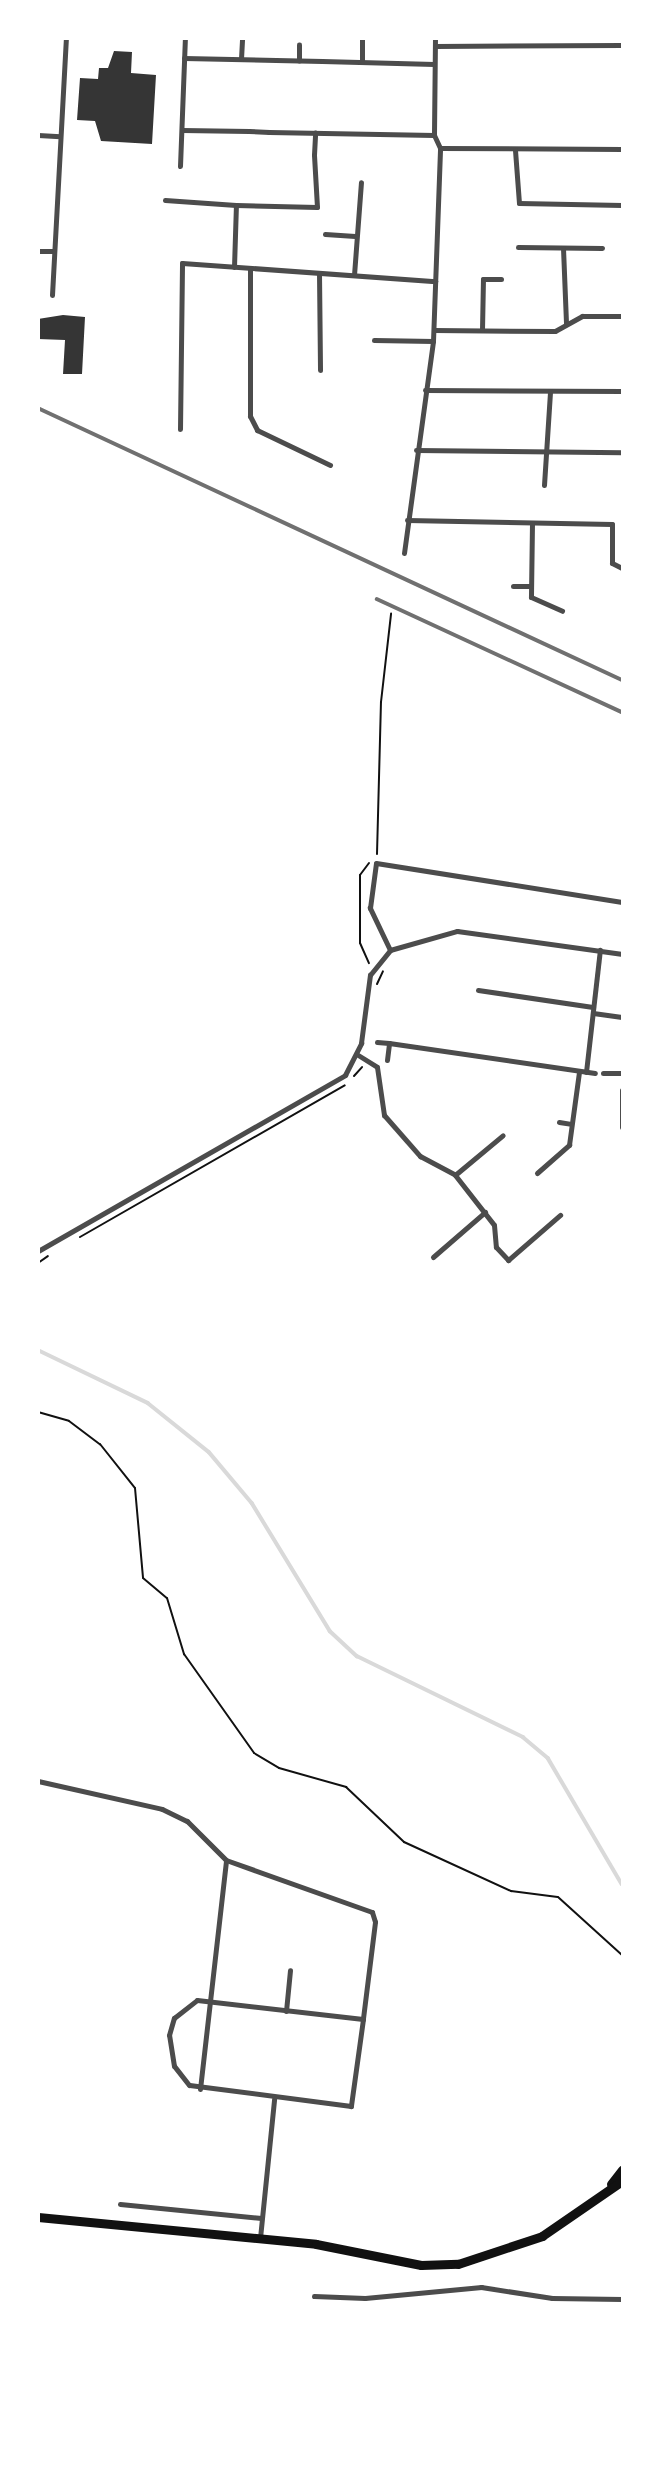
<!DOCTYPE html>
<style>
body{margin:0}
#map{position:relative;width:661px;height:2486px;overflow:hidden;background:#fff;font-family:"Times New Roman",serif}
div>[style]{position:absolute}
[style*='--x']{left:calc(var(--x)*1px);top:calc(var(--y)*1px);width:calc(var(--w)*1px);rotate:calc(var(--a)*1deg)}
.stream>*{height:3.5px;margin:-1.75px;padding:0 1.75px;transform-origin:1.75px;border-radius:1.75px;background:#d9d9d9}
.building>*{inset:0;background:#353535}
.path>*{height:2px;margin:-1px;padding:0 1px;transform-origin:1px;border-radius:1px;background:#111}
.pedestrian>*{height:4.5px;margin:-2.25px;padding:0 2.25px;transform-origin:2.25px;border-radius:2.25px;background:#4c4c4c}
.minor>*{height:5px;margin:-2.5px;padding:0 2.5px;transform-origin:2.5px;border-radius:2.5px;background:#4c4c4c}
.primary>*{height:9px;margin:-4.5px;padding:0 4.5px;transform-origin:4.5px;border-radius:4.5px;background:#111}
.rail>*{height:3.5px;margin:-1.75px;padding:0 1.75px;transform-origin:1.75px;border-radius:1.75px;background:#707070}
span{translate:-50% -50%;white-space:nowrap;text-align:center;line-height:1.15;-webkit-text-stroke:5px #fff;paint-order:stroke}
.frame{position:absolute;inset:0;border:40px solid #fff;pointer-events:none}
</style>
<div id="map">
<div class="stream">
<div style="--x:38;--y:1350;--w:122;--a:25.7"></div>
<div style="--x:148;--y:1403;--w:78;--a:38.8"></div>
<div style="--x:209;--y:1452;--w:67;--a:49.9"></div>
<div style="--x:252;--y:1503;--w:150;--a:58.6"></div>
<div style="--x:330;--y:1631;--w:37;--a:43"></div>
<div style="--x:357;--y:1656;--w:185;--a:26"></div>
<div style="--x:523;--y:1737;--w:33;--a:40"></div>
<div style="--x:548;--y:1758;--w:146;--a:59.6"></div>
</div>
<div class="building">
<div style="clip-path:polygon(114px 51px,132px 52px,131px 73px,156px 75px,152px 144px,101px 141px,95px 121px,77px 120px,80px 78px,98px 79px,99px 68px,108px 68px)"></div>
<div style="clip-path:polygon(63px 315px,85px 317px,82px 374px,63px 374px,65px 340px,38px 339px,38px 319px)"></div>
</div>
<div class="path">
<div style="--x:377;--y:854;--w:152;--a:-88.5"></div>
<div style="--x:381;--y:702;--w:89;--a:-83.5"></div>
<div style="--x:369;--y:863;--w:15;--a:127"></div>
<div style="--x:360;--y:875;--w:68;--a:90"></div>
<div style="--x:360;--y:943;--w:22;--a:66"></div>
<div style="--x:377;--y:984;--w:14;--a:-65"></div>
<div style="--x:354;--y:1076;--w:12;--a:-48"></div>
<div style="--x:80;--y:1237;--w:305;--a:-29.8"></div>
<div style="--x:38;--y:1263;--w:12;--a:-35"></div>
<div style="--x:38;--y:1412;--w:32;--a:16"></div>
<div style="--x:69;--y:1421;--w:39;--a:37"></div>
<div style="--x:100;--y:1444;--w:56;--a:51.5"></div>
<div style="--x:135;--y:1488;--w:90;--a:84.9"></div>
<div style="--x:143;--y:1578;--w:31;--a:40"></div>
<div style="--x:167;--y:1598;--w:59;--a:73.1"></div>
<div style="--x:184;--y:1654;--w:121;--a:54.7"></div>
<div style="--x:254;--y:1753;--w:29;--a:31"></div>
<div style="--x:279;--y:1768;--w:70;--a:15.8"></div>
<div style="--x:346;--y:1787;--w:80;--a:43.5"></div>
<div style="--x:404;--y:1842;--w:118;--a:24.6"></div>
<div style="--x:511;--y:1891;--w:47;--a:7.3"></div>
<div style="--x:558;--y:1897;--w:86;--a:42.2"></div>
</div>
<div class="pedestrian">
<div style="--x:276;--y:60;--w:46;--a:1.2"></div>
<div style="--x:299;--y:61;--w:16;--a:-90"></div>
<div style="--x:249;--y:131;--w:20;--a:3"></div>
<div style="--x:314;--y:155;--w:22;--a:-87"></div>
</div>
<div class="minor">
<div style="--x:435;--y:38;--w:97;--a:90.6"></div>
<div style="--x:434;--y:135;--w:14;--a:65"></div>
<div style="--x:435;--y:46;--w:187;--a:-0.3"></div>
<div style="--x:184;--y:58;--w:92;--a:1.2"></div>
<div style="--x:241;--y:59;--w:21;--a:-87"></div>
<div style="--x:322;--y:61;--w:112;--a:1.5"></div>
<div style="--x:362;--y:61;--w:23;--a:-90"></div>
<div style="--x:182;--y:130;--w:67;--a:0.9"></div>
<div style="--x:269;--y:132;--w:165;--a:1"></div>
<div style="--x:38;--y:135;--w:22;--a:3"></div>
<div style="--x:440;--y:148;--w:182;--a:0.3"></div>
<div style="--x:515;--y:150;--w:53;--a:85.7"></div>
<div style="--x:519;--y:203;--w:103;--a:1.1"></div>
<div style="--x:180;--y:166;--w:128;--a:-87.8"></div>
<div style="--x:165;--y:200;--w:71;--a:4"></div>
<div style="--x:325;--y:234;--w:30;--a:4"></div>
<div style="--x:518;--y:247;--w:84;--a:0.7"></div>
<div style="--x:563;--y:248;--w:76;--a:87.7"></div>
<div style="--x:38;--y:251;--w:16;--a:0"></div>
<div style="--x:234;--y:267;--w:62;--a:-88.2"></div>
<div style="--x:236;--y:205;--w:81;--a:1.4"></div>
<div style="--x:317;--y:207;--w:52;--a:-93.3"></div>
<div style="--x:250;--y:269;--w:147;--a:90"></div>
<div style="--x:250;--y:416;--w:16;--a:63"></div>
<div style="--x:257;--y:430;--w:81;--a:25.6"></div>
<div style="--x:319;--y:273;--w:97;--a:89.4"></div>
<div style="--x:354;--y:275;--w:93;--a:-85.7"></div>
<div style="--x:52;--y:295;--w:257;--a:-86.9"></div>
<div style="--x:434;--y:330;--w:121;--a:0.5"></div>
<div style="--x:555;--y:331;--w:31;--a:-29"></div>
<div style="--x:582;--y:316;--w:40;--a:0"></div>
<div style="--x:482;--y:330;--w:51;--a:-88.9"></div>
<div style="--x:483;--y:279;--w:18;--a:0"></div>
<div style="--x:374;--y:340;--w:59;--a:1"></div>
<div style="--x:425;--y:390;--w:197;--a:0.3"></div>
<div style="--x:180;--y:429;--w:166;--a:-89.3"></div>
<div style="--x:182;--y:263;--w:254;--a:4.1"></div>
<div style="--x:416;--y:450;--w:206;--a:0.6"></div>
<div style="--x:544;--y:485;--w:94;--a:-86.3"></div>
<div style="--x:407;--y:520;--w:205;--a:1.1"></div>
<div style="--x:612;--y:524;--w:39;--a:90"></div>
<div style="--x:612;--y:563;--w:11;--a:27"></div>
<div style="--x:532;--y:523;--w:74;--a:90.8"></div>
<div style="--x:531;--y:597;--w:34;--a:24"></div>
<div style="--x:404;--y:553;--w:214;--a:-82.2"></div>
<div style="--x:433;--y:341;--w:193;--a:-87.9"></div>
<div style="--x:513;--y:586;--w:18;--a:0"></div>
<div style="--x:390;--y:950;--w:47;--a:-115.5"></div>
<div style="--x:370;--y:908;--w:45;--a:-82.4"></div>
<div style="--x:376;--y:863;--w:249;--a:9"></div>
<div style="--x:478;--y:990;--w:116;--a:8.4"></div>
<div style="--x:593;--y:1013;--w:29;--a:8"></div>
<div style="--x:377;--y:1042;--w:12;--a:5"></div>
<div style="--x:358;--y:1055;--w:22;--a:32"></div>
<div style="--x:377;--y:1067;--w:49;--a:81.7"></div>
<div style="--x:384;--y:1115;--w:55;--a:48.7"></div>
<div style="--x:420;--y:1156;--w:40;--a:28"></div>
<div style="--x:455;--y:1175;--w:63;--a:52"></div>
<div style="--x:494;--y:1225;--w:22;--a:85"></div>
<div style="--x:496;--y:1247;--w:18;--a:47"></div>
<div style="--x:508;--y:1260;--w:69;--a:-40.9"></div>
<div style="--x:387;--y:1060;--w:17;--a:-83"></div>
<div style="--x:389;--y:1043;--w:208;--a:8.3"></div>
<div style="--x:586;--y:1072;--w:123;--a:-83.5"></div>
<div style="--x:603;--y:1073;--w:19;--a:0"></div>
<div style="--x:622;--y:1090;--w:37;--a:90"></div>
<div style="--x:559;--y:1122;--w:12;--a:9"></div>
<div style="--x:537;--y:1173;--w:43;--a:-41.2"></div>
<div style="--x:569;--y:1145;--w:74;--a:-82.2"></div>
<div style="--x:455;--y:1175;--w:62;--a:-39.8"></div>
<div style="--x:38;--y:1251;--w:354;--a:-29.8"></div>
<div style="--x:345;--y:1075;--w:36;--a:-63"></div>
<div style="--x:361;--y:1043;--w:69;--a:-82.5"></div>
<div style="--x:370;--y:975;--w:32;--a:-51"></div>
<div style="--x:390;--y:950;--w:70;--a:-15.8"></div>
<div style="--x:457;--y:931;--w:167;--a:7.9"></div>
<div style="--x:433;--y:1257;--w:69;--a:-40.9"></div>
<div style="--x:38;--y:1781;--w:127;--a:12.7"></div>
<div style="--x:162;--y:1809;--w:28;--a:26"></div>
<div style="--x:187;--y:1821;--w:55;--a:45"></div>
<div style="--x:226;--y:1860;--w:155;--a:19.6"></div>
<div style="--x:372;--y:1912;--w:10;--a:73"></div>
<div style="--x:375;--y:1922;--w:98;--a:97.1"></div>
<div style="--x:363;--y:2019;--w:88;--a:97.9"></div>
<div style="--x:351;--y:2106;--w:163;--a:-172.6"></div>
<div style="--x:189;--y:2085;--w:24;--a:-128"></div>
<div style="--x:174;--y:2066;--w:31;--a:-99"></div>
<div style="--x:169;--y:2035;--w:18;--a:-74"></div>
<div style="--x:174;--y:2018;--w:29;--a:-38"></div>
<div style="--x:197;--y:2000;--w:167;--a:6.5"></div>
<div style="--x:286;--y:2011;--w:41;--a:-84.4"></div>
<div style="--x:200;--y:2089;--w:230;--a:-83.5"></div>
<div style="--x:120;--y:2204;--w:142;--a:5.7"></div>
<div style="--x:260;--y:2238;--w:140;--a:-84.2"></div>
<div style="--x:314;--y:2296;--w:51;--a:2.2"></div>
<div style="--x:365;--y:2298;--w:117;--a:-5.4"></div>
<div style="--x:481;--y:2287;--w:72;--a:8.8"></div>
<div style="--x:552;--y:2298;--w:70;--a:0.8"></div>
</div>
<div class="primary">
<div style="--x:611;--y:2184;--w:18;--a:-52"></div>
<div style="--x:38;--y:2217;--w:279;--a:5.5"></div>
<div style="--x:316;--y:2244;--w:107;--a:11.3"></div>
<div style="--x:421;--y:2265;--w:37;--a:-2"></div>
<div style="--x:458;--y:2264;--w:89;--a:-18.4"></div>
<div style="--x:542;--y:2236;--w:97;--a:-34.5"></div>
</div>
<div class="rail">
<div style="--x:38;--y:408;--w:644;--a:24.97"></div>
<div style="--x:377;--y:599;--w:270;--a:24.8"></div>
</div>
<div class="frame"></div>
</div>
